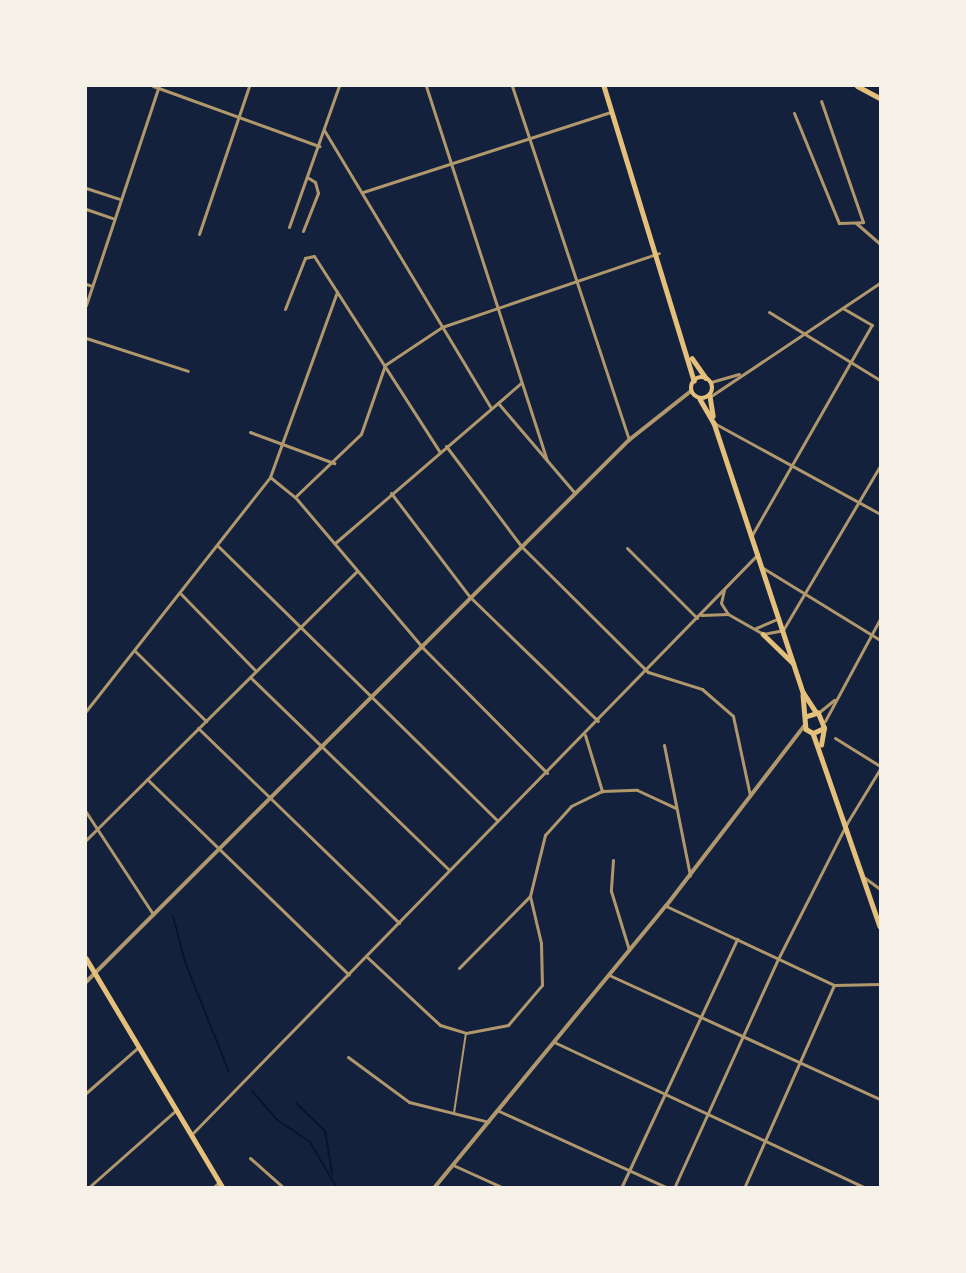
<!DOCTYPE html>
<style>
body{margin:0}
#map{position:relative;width:966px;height:1273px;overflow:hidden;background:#14213d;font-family:"Times New Roman",serif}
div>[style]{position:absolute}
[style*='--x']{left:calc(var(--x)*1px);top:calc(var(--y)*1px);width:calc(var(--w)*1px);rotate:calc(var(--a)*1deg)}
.stream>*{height:2px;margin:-1px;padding:0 1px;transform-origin:1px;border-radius:1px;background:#0b132b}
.pedestrian>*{height:2px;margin:-1px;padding:0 1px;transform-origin:1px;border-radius:1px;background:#b1986c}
.minor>*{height:3px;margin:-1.5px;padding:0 1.5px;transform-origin:1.5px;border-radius:1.5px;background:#b1986c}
.tertiary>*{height:4px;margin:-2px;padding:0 2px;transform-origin:2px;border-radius:2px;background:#b1986c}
.secondary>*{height:4.5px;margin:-2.25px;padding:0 2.25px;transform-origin:2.25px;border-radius:2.25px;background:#e5c07b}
.secondary>.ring{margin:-2.25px;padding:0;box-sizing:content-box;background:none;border:4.5px solid #e5c07b;border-radius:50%}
.primary>*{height:5px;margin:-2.5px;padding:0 2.5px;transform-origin:2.5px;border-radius:2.5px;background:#e5c07b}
span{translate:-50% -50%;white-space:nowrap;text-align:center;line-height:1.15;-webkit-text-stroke:6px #f6f1e7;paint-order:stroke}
.frame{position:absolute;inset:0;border:87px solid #f6f1e7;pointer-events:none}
</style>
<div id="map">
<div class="stream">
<div style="--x:173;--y:916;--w:48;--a:75.4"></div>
<div style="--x:185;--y:962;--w:118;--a:68.2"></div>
<div style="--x:252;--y:1091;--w:37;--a:49"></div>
<div style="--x:276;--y:1119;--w:41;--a:34.1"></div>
<div style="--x:310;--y:1142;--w:53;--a:59.6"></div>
<div style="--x:296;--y:1103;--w:40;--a:44"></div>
<div style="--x:325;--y:1131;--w:43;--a:80.5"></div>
</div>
<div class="pedestrian">
<div style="--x:454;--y:1113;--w:81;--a:-81.5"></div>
</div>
<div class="minor">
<div style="--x:153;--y:86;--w:177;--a:19.9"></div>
<div style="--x:426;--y:86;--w:393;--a:72.1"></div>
<div style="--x:512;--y:86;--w:373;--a:71.7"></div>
<div style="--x:794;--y:113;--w:119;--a:67.8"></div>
<div style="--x:839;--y:223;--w:24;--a:-2"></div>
<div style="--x:863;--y:222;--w:128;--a:-109.1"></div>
<div style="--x:324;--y:130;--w:324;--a:59"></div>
<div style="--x:86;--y:188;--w:35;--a:18"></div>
<div style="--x:363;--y:192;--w:261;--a:-17.9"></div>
<div style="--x:86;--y:209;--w:28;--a:19"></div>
<div style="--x:856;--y:223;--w:32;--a:41"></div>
<div style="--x:289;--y:227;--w:150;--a:-70.5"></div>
<div style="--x:303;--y:231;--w:41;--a:-68.5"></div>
<div style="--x:318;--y:193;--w:11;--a:-105"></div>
<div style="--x:315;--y:182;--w:9;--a:-148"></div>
<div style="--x:199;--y:234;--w:156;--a:-71.3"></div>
<div style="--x:86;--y:284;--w:6;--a:18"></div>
<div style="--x:86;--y:305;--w:231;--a:-71.6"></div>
<div style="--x:285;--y:309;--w:55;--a:-68.6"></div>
<div style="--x:305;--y:258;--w:9;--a:-13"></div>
<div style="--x:314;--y:256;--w:233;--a:57.3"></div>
<div style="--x:769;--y:312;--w:130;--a:31.5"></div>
<div style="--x:86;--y:338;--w:107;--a:17.9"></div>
<div style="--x:711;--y:382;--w:29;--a:-16"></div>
<div style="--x:711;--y:396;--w:203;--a:-33.8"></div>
<div style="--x:498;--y:403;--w:118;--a:49.5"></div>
<div style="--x:714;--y:423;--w:189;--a:28.7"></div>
<div style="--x:250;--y:432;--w:90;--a:20.3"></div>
<div style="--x:446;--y:446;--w:125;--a:53.1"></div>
<div style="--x:521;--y:546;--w:179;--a:44.8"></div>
<div style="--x:648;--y:672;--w:57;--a:17.5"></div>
<div style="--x:702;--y:689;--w:41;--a:41.1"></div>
<div style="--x:733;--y:716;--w:81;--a:77.9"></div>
<div style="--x:270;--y:477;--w:32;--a:39"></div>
<div style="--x:295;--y:497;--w:198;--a:49.7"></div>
<div style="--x:423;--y:648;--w:176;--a:45.2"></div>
<div style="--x:391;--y:493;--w:131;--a:52.8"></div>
<div style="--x:470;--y:597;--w:178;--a:44.1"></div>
<div style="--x:295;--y:497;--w:91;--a:-43.7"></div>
<div style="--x:361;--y:434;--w:73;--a:-70.8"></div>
<div style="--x:385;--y:365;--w:69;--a:-33.7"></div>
<div style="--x:442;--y:327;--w:229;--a:-18.8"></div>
<div style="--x:752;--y:535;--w:242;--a:-60.3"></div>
<div style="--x:872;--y:325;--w:34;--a:-150"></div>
<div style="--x:335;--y:543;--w:245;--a:-40.7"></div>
<div style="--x:218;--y:546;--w:392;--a:44.5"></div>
<div style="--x:627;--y:548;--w:99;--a:45"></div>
<div style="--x:763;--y:568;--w:137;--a:31.6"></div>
<div style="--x:724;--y:590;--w:13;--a:103"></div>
<div style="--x:721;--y:603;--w:13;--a:58"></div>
<div style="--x:181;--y:594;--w:107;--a:45.8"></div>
<div style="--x:701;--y:615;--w:27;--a:-2"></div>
<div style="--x:728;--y:614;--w:40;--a:29.7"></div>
<div style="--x:763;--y:634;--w:20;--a:-11"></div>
<div style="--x:783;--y:630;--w:191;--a:-59.4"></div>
<div style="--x:756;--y:628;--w:25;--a:-23"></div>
<div style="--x:135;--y:651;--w:100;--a:44.6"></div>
<div style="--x:250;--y:677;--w:277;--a:44.1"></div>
<div style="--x:86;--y:711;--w:298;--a:-51.8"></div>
<div style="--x:270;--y:477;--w:197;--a:-70.1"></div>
<div style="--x:818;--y:713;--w:21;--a:-39"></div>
<div style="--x:825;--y:721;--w:116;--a:-61.7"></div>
<div style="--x:198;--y:728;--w:280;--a:44.1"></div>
<div style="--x:585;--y:735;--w:59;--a:73.1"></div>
<div style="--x:835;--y:738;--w:53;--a:31.9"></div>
<div style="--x:664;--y:745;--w:133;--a:78.7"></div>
<div style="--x:147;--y:779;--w:281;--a:44.1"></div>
<div style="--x:86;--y:812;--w:122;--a:56.7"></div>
<div style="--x:86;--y:840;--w:382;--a:-44.8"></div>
<div style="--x:613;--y:860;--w:31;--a:94"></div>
<div style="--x:611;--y:891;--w:62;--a:73"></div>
<div style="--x:865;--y:878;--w:19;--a:36"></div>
<div style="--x:666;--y:906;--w:186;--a:25.2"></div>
<div style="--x:834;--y:985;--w:46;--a:-1.2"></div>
<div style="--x:367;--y:957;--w:100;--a:43"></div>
<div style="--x:440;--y:1025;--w:27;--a:17"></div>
<div style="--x:466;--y:1033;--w:43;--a:-10.8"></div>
<div style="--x:508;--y:1025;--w:52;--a:-49.6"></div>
<div style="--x:542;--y:985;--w:42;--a:-91.4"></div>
<div style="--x:541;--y:943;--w:48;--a:-103.2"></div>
<div style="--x:530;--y:896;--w:63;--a:-76.2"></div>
<div style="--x:545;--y:835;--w:39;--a:-48"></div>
<div style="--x:571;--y:806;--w:34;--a:-26"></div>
<div style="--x:602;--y:791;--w:35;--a:-2"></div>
<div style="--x:637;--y:790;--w:43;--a:24.8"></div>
<div style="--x:459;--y:968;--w:101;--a:-45.4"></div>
<div style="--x:609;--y:975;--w:298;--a:24.6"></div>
<div style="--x:554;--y:1042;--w:344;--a:25.1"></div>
<div style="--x:348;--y:1057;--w:76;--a:36.4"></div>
<div style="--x:409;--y:1102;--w:82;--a:14"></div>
<div style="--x:86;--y:1093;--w:67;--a:-41.3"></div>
<div style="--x:499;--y:1111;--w:186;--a:24.5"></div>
<div style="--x:191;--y:1135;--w:812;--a:-45.7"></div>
<div style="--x:250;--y:1158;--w:45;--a:41.4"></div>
<div style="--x:453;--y:1165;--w:56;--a:24.3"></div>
<div style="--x:88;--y:1188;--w:116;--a:-41.5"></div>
<div style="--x:213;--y:1188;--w:8;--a:-45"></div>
<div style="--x:621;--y:1188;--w:275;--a:-65"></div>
<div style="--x:674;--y:1188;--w:252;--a:-65.6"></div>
<div style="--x:778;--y:959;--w:153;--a:-63.1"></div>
<div style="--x:847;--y:823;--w:63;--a:-58.6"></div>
<div style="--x:744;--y:1188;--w:222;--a:-66.1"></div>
</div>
<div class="tertiary">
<div style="--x:86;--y:982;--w:767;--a:-44.95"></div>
<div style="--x:629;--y:440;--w:79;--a:-38.3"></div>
<div style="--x:434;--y:1188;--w:365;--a:-50.6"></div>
<div style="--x:666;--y:906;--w:228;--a:-52.5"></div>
</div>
<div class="secondary">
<div style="--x:604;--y:86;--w:308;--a:73"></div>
<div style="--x:692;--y:358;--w:24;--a:55"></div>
<div class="ring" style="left:691px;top:377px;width:17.5px;height:17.5px"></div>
<div style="--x:710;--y:396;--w:20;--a:81"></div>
<div style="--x:700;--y:399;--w:28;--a:60"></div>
<div style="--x:714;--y:423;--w:283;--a:71.7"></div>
<div style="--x:803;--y:692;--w:24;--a:57"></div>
<div style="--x:763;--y:634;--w:42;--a:44"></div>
<div style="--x:803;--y:695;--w:34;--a:85"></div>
<div style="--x:806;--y:729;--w:8;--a:30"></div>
<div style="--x:813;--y:733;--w:12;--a:-24"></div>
<div style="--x:824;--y:728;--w:16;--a:-112"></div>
<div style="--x:818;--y:713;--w:13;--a:162"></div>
<div style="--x:813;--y:733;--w:204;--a:70.9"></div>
<div style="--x:821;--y:745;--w:17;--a:-80"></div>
<div style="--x:86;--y:958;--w:268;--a:59.2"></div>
</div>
<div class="primary">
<div style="--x:857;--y:86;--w:26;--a:28"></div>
</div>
<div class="frame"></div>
</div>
